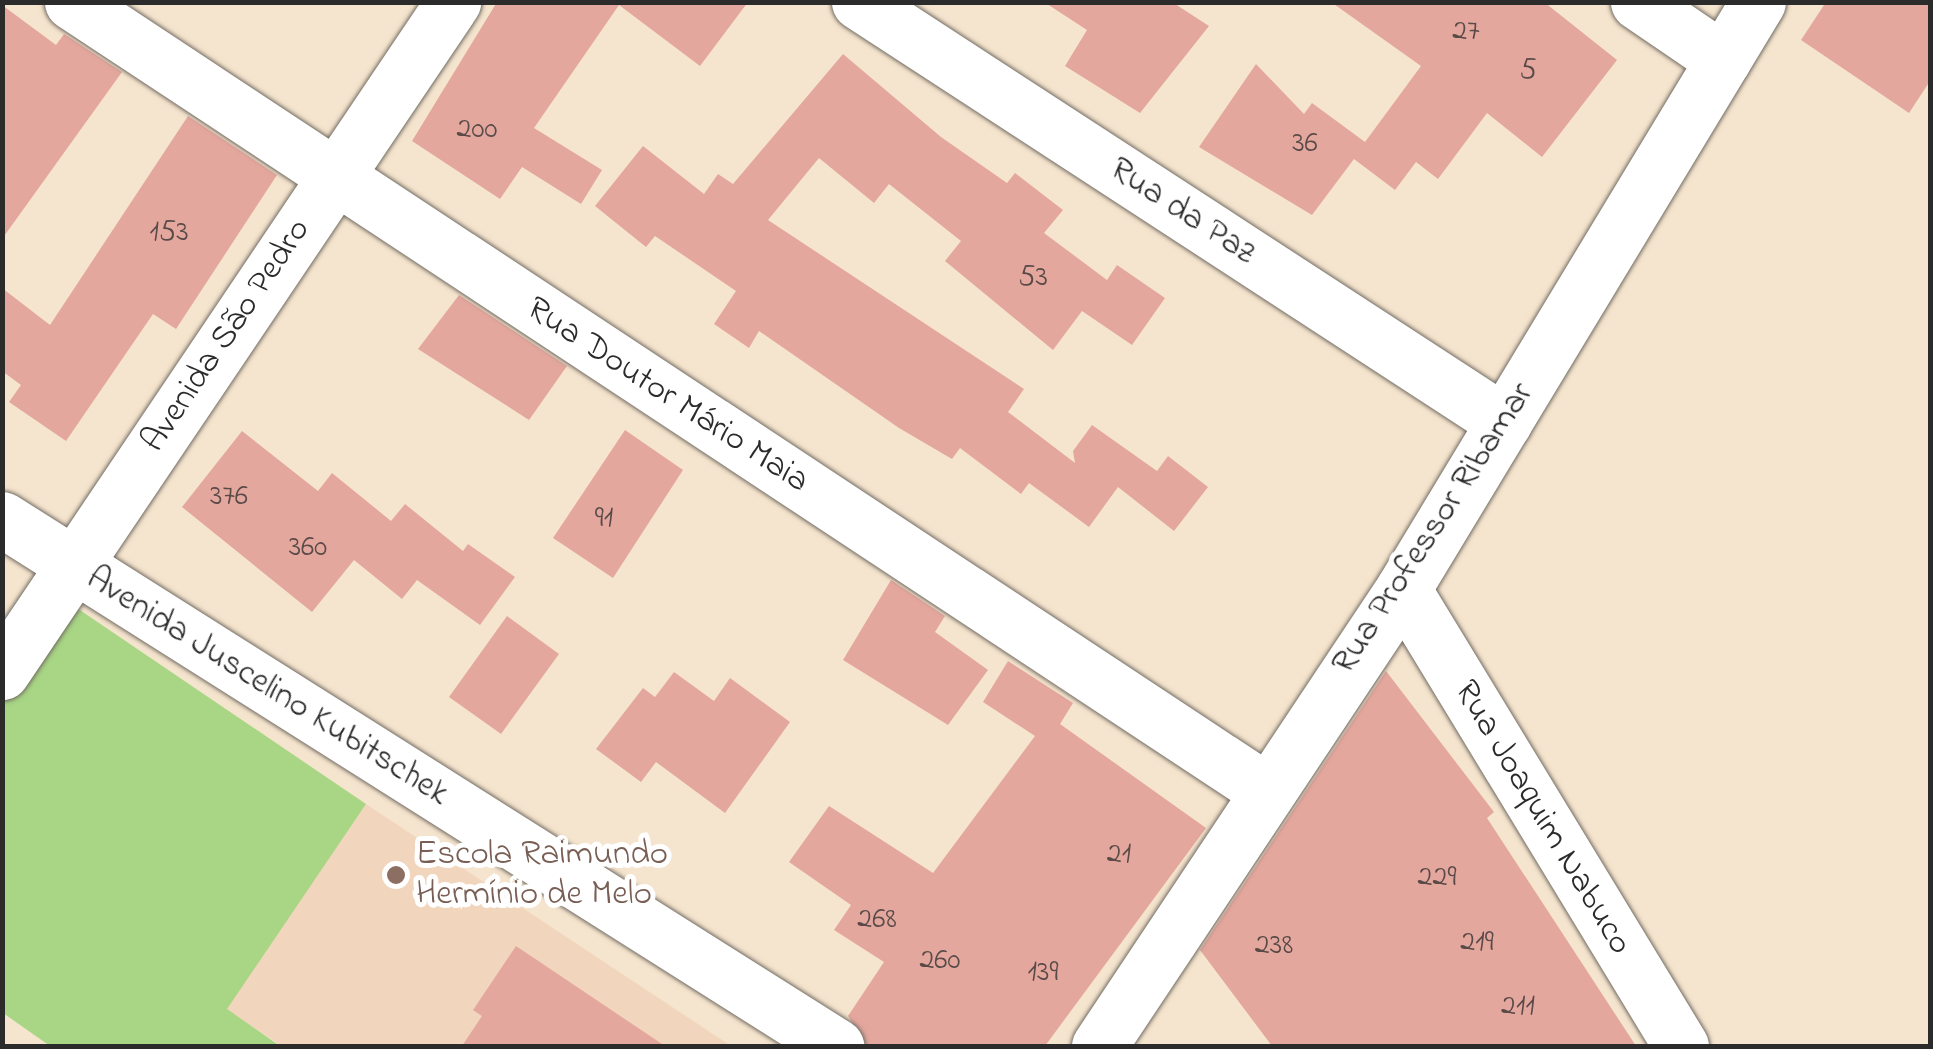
<!DOCTYPE html>
<meta charset="utf-8">
<style>
body{margin:0}
#map{position:relative;width:1933px;height:1049px;overflow:hidden;background:#f6e5ce;font-family:"Indie Flower",sans-serif}
div>[style]{position:absolute}
[style*='--x']{left:calc(var(--x)*1px);top:calc(var(--y)*1px);width:calc(var(--w)*1px);rotate:calc(var(--a)*1deg)}
.built>*{inset:0;background:#f1d5bd}
.green>*{inset:0;background:#a8d684}
.building>*{inset:0;background:#e4a79e}
.roads{filter:drop-shadow(0 0 2px #726c64) drop-shadow(0 0 2px #726c64)}
.minor>*{height:55px;margin:-27.5px;padding:0 27.5px;transform-origin:27.5px;border-radius:27.5px;background:#fff}
.dots>*{width:28px;height:28px;translate:-50% -50%;box-sizing:border-box;border:5px solid #fff;border-radius:50%}
span{translate:-50% -50%;white-space:nowrap;text-align:center;line-height:1.15;-webkit-text-stroke:10px #fff;paint-order:stroke}
.number-label{font-size:30px;color:#594a48}
.number-label span{-webkit-text-stroke-width:0}
.street-label{font-size:35px;color:#2b2b2b}
.education-label{font-size:35px;color:#785e54}
.left{translate:0 -50%;text-align:left}
.frame{position:absolute;inset:0;border:5px solid #2b2b2b;pointer-events:none}
</style>
<div id="map">
<div class="built">
<div style="clip-path:polygon(366px 804px,731px 1046px,282px 1046px,226px 1009px)"></div>
</div>
<div class="green">
<div style="clip-path:polygon(71px 604px,366px 804px,227px 1009px,280px 1046px,50px 1046px,3px 1013px,3px 703px)"></div>
</div>
<div class="building">
<div style="clip-path:polygon(497px 2px,748px 2px,700px 66px,619px 5px,534px 128px,602px 170px,581px 204px,522px 167px,500px 199px,412px 141px)"></div>
<div style="clip-path:polygon(1044px 2px,1172px 2px,1209px 26px,1140px 113px,1065px 66px,1087px 30px)"></div>
<div style="clip-path:polygon(1331px 2px,1544px 2px,1617px 60px,1542px 157px,1487px 113px,1438px 179px,1416px 162px,1395px 190px,1354px 159px,1312px 215px,1199px 147px,1256px 64px,1304px 114px,1312px 103px,1365px 142px,1421px 66px)"></div>
<div style="clip-path:polygon(1826px 2px,1930px 2px,1930px 81px,1909px 113px,1801px 40px)"></div>
<div style="clip-path:polygon(2px 5px,56px 45px,64px 34px,122px 72px,2px 239px)"></div>
<div style="clip-path:polygon(843px 54px,941px 137px,1007px 183px,1015px 173px,1063px 210px,1044px 233px,1107px 280px,1117px 265px,1165px 298px,1132px 345px,1082px 311px,1053px 350px,945px 261px,961px 241px,889px 184px,874px 203px,819px 158px,768px 220px,1024px 389px,1008px 412px,1075px 463px,1073px 451px,1092px 425px,1157px 471px,1168px 456px,1208px 487px,1174px 531px,1118px 487px,1089px 527px,1029px 483px,1021px 494px,960px 448px,952px 459px,899px 428px,759px 331px,749px 348px,714px 324px,736px 291px,655px 236px,646px 247px,595px 206px,643px 146px,704px 194px,718px 174px,733px 184px)"></div>
<div style="clip-path:polygon(188px 116px,277px 175px,176px 329px,153px 314px,66px 441px,9px 402px,21px 385px,2px 371px,2px 288px,50px 325px)"></div>
<div style="clip-path:polygon(459px 295px,567px 366px,529px 420px,418px 349px)"></div>
<div style="clip-path:polygon(625px 430px,683px 470px,613px 578px,553px 538px)"></div>
<div style="clip-path:polygon(242px 431px,318px 491px,332px 473px,391px 521px,405px 504px,463px 551px,468px 544px,515px 577px,480px 625px,417px 580px,402px 599px,354px 560px,312px 612px,182px 507px)"></div>
<div style="clip-path:polygon(891px 580px,945px 616px,935px 632px,988px 670px,948px 725px,843px 660px)"></div>
<div style="clip-path:polygon(507px 616px,559px 654px,501px 734px,449px 697px)"></div>
<div style="clip-path:polygon(1008px 661px,1073px 703px,1060px 724px,1206px 828px,1045px 1046px,867px 1046px,848px 1016px,884px 962px,834px 930px,851px 905px,789px 862px,829px 806px,933px 873px,1035px 736px,983px 702px)"></div>
<div style="clip-path:polygon(1386px 671px,1494px 812px,1487px 818px,1636px 1046px,1272px 1046px,1200px 950px)"></div>
<div style="clip-path:polygon(674px 672px,714px 701px,730px 678px,790px 722px,725px 813px,656px 762px,641px 782px,596px 749px,643px 688px,655px 697px)"></div>
<div style="clip-path:polygon(516px 946px,665px 1046px,462px 1046px,482px 1016px,473px 1010px)"></div>
</div>
<div class="roads">
<div class="minor">
<div style="--x:72;--y:2;--w:1426;--a:33.44"></div>
<div style="--x:859;--y:2;--w:770;--a:33.07"></div>
<div style="--x:1638;--y:2;--w:103;--a:34.3"></div>
<div style="--x:2;--y:519;--w:987;--a:32.29"></div>
<div style="--x:1403;--y:589;--w:535;--a:58.69"></div>
<div style="--x:2;--y:672;--w:808;--a:-56.05"></div>
<div style="--x:1099;--y:1046;--w:549;--a:-56.37"></div>
<div style="--x:1403;--y:589;--w:686;--a:-58.84"></div>
</div>
</div>
<div class="dots">
<div style="left:396px;top:875px;background:#8d6e63"></div>
</div>
<div class="number-label">
<span style="left:1466px;top:32px">27</span>
<span style="left:1528px;top:71px">5</span>
<span style="left:477px;top:130px">200</span>
<span style="left:1305px;top:144px">36</span>
<span style="left:169px;top:233px">153</span>
<span style="left:1033px;top:278px">53</span>
<span style="left:229px;top:497px">376</span>
<span style="left:604px;top:519px">91</span>
<span style="left:308px;top:548px">360</span>
<span style="left:1119px;top:855px">21</span>
<span style="left:1437px;top:878px">229</span>
<span style="left:877px;top:920px">268</span>
<span style="left:1477px;top:943px">219</span>
<span style="left:1274px;top:946px">238</span>
<span style="left:940px;top:961px">260</span>
<span style="left:1043px;top:973px">139</span>
<span style="left:1518px;top:1007px">211</span>
</div>
<div class="street-label">
<span style="left:1182px;top:212px;rotate:33deg">Rua da Paz</span>
<span style="left:227px;top:336px;rotate:-56deg">Avenida São Pedro</span>
<span style="left:667px;top:396px;rotate:33deg">Rua Doutor Mário Maia</span>
<span style="left:1434px;top:529px;rotate:-57deg">Rua Professor Ribamar</span>
<span style="left:267px;top:687px;rotate:32deg">Avenida Juscelino Kubitschek</span>
<span style="left:1542px;top:818px;rotate:59deg">Rua Joaquim Nabuco</span>
</div>
<div class="education-label">
<span class="left" style="left:416px;top:875px">Escola Raimundo<br>Hermínio de Melo</span>
</div>
<div class="frame"></div>
</div>
